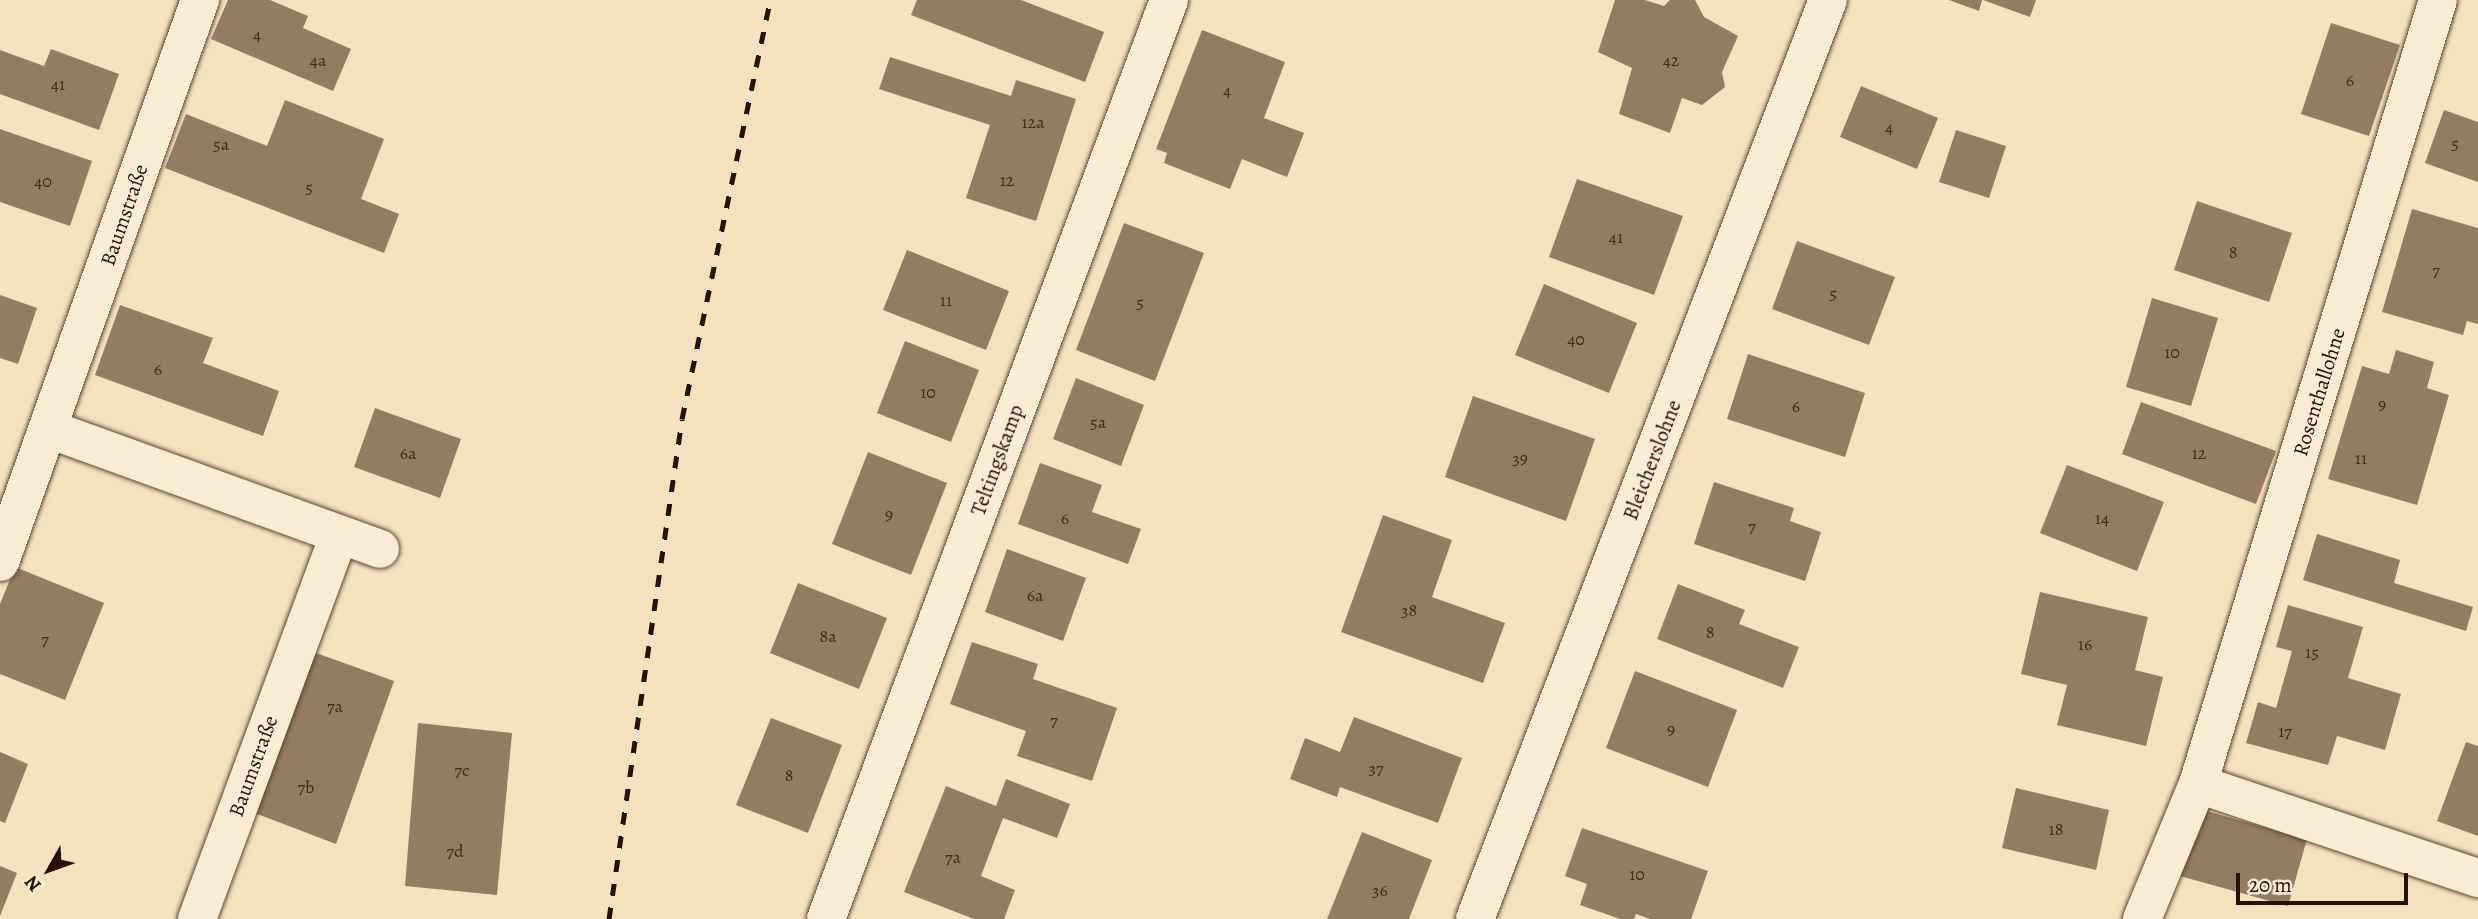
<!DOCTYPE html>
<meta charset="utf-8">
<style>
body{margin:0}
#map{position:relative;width:2478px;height:919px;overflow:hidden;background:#f4e2bf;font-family:Alegreya,serif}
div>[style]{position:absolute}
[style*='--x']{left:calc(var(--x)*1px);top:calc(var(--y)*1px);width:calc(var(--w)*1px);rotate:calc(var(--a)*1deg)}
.building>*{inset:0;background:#947c63}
.roads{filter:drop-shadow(0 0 2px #5e4330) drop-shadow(0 0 2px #5e4330)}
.street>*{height:38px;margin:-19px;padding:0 19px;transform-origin:19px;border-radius:19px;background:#f8ecd5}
.rail>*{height:5px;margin-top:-2.5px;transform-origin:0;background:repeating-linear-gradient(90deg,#2c0e00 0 12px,transparent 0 24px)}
span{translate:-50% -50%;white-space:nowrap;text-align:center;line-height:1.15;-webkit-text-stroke:6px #f8ecd5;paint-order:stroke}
.number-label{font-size:18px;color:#462a19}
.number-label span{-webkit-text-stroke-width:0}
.street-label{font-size:21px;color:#2c0e00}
.north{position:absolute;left:14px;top:835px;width:70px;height:70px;-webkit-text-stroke:5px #f8ecd5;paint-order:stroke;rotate:230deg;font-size:19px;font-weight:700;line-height:28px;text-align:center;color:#2c0e00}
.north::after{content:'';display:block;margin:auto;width:24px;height:32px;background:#2c0e00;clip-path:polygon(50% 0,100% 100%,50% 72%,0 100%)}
.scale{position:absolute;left:2236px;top:873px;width:172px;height:32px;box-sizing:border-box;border:4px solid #2c0e00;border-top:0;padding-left:9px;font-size:21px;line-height:24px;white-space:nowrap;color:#2c0e00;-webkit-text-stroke:5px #f8ecd5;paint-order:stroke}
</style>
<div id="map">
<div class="building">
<div style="clip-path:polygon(228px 0,270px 0,308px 16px,303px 28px,351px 49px,333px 91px,211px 39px)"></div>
<div style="clip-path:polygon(917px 0,1021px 0,1104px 32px,1085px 82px,911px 15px)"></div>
<div style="clip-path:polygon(1615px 0,1645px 0,1664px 6px,1670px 0,1695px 0,1704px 17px,1738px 36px,1722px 72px,1725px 87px,1702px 105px,1682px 98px,1670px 133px,1619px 114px,1632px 68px,1598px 52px)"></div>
<div style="clip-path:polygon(1949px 0,1982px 0,1979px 11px)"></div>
<div style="clip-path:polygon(1983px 0,2036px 0,2030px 17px)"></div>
<div style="clip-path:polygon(2331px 23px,2400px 45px,2369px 136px,2301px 114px)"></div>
<div style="clip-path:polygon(1202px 30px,1285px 62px,1264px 118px,1304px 133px,1287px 177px,1242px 159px,1230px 189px,1164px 163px,1167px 153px,1156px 149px)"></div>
<div style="clip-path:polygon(51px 49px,119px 74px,99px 130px,0 94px,0 50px,44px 66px)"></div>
<div style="clip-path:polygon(890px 57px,1011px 96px,1016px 80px,1076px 99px,1036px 221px,966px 198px,990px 125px,879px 89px)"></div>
<div style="clip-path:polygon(1861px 86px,1938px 118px,1917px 169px,1840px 137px)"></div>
<div style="clip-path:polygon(285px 100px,384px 139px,361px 199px,399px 214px,384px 253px,165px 168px,186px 114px,267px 146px)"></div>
<div style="clip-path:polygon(2444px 110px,2478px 122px,2478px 182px,2425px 163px)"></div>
<div style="clip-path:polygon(0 129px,92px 161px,70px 226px,0 202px)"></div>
<div style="clip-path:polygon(1956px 130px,2006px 146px,1989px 198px,1939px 182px)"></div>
<div style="clip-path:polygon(1577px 179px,1683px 216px,1654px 295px,1549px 257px)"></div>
<div style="clip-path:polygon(2197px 201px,2292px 233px,2269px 302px,2174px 270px)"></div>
<div style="clip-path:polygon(2412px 209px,2478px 228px,2478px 324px,2467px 321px,2463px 335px,2382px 312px)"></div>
<div style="clip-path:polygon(1124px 223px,1204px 253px,1155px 381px,1076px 350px)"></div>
<div style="clip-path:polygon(1797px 241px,1895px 277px,1869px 345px,1772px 309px)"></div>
<div style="clip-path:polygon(907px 250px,1009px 291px,986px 350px,883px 310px)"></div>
<div style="clip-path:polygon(1544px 284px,1637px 323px,1609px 393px,1515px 355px)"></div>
<div style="clip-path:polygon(0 295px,37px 308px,18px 364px,0 358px)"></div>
<div style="clip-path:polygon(2152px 298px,2218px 318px,2191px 406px,2126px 387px)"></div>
<div style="clip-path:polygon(120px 305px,213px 338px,203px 363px,279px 391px,263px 436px,95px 375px)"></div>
<div style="clip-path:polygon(905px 341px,979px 370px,951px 442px,877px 413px)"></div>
<div style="clip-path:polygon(2396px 350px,2434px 362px,2427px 388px,2449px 395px,2417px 505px,2328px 479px,2362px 366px,2389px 374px)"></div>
<div style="clip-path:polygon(1748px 354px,1865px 393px,1845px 457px,1727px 419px)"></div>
<div style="clip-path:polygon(1076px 378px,1144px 405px,1121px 466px,1053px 439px)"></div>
<div style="clip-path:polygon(1473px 396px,1595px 439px,1566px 521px,1445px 477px)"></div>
<div style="clip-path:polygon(2141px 402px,2276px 451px,2256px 504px,2122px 454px)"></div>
<div style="clip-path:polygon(375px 408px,461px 439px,440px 498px,354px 467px)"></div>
<div style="clip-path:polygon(868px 452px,947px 483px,911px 575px,832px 544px)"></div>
<div style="clip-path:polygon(1040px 463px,1102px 485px,1092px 512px,1141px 529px,1128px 564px,1018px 524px)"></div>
<div style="clip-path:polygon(2067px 465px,2164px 502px,2137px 571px,2040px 533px)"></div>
<div style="clip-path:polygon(1714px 482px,1794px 508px,1790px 521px,1821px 532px,1805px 581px,1694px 544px)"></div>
<div style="clip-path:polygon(1383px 515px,1452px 540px,1432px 597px,1505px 623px,1483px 683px,1341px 632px)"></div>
<div style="clip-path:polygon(2317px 534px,2400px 560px,2394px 583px,2473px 607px,2466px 631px,2303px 580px)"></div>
<div style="clip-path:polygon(1007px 549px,1086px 578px,1063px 641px,985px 612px)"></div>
<div style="clip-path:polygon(15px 567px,104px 603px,65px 700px,0 674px,0 604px)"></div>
<div style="clip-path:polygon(798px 583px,887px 618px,859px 689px,770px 653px)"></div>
<div style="clip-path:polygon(1678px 584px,1745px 610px,1739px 624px,1799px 647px,1783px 688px,1657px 639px)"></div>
<div style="clip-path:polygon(2040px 592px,2148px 617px,2135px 670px,2163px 677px,2146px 746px,2057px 725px,2067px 685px,2021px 674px)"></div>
<div style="clip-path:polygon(2288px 605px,2363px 627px,2348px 678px,2401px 694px,2385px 750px,2337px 736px,2328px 765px,2246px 743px,2258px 702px,2276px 708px,2292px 651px,2276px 647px)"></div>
<div style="clip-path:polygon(972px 642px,1038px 664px,1033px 679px,1117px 708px,1092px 781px,1017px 756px,1026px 731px,950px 704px)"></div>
<div style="clip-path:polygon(305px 649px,394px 681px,336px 844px,247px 810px)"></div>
<div style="clip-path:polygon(1635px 671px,1737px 710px,1708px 787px,1606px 748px)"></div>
<div style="clip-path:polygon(1354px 717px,1462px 758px,1438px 823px,1340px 787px,1337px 797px,1290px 779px,1305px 738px,1340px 752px)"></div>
<div style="clip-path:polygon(771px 718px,842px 745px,808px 833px,736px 805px)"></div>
<div style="clip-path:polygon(418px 723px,512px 733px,497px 895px,405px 886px)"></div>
<div style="clip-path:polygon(2466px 742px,2478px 746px,2478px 836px,2437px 821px)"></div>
<div style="clip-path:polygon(0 752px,28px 764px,5px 823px,0 821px)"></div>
<div style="clip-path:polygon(1006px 779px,1070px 804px,1057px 838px,1003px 818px,981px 876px,1015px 890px,1004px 919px,974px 919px,904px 892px,946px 786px,996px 806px)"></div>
<div style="clip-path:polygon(2016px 788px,2109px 810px,2096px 870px,2002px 848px)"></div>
<div style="clip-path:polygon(2199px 809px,2307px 839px,2288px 906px,2180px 876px)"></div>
<div style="clip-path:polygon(1582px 828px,1708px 871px,1691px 919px,1650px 919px,1636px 914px,1634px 919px,1620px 919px,1580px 905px,1587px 884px,1565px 876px)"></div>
<div style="clip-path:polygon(1362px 832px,1432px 860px,1409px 919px,1327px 919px)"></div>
<div style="clip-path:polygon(0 866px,17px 873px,0 916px)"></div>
</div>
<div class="roads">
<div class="street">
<div style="--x:49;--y:429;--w:352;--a:19.9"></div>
<div style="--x:0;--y:562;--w:597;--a:-70.41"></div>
<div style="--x:2198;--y:784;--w:295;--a:18.6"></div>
<div style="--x:197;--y:919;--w:409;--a:-69.7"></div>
<div style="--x:826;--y:919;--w:981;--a:-69.53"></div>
<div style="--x:1475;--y:919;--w:984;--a:-68.99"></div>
<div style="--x:2142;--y:919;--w:146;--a:-67.5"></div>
<div style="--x:2198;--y:784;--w:820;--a:-72.98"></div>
</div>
</div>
<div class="rail">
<div style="--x:609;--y:919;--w:505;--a:-81.69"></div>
<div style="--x:682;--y:419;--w:428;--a:-78.1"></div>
</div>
<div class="number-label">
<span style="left:257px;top:34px">4</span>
<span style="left:318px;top:60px">4a</span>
<span style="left:1671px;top:60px">42</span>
<span style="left:2350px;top:80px">6</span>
<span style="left:58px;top:84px">41</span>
<span style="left:1227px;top:90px">4</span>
<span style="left:1033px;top:122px">12a</span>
<span style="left:1889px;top:127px">4</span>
<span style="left:2455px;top:143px">5</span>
<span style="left:221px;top:144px">5a</span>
<span style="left:1007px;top:180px">12</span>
<span style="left:43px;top:181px">40</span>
<span style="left:309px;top:187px">5</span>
<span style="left:1616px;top:237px">41</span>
<span style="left:2233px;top:252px">8</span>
<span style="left:2436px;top:270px">7</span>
<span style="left:1833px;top:293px">5</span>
<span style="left:946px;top:300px">11</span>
<span style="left:1140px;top:302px">5</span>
<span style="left:1576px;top:339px">40</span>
<span style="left:2172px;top:352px">10</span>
<span style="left:158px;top:369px">6</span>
<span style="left:928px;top:392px">10</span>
<span style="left:2382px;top:404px">9</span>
<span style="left:1796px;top:406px">6</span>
<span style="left:1098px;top:422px">5a</span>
<span style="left:408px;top:453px">6a</span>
<span style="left:2199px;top:453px">12</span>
<span style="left:1520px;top:458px">39</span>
<span style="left:2361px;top:458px">11</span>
<span style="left:889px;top:514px">9</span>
<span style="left:1065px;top:518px">6</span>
<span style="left:2102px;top:518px">14</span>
<span style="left:1752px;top:526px">7</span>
<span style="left:1035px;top:595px">6a</span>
<span style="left:1409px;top:610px">38</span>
<span style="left:1710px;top:632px">8</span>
<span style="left:828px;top:636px">8a</span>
<span style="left:45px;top:639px">7</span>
<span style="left:2085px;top:644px">16</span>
<span style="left:2312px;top:652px">15</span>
<span style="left:335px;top:706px">7a</span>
<span style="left:1054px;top:720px">7</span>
<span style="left:1671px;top:729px">9</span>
<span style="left:2285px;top:731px">17</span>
<span style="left:1376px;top:768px">37</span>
<span style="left:462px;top:770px">7c</span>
<span style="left:789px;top:775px">8</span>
<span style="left:306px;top:787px">7b</span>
<span style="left:2056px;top:829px">18</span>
<span style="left:455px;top:851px">7d</span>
<span style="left:953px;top:857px">7a</span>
<span style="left:1637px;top:874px">10</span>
<span style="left:1380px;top:890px">36</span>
</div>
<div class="street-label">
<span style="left:124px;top:215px;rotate:-71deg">Baumstraße</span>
<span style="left:2319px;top:392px;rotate:-73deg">Rosenthallohne</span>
<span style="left:997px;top:460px;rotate:-70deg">Teltingskamp</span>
<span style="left:1652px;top:460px;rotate:-69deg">Bleicherslohne</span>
<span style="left:253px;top:766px;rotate:-70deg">Baumstraße</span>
</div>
<div class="north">N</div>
<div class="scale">20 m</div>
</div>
